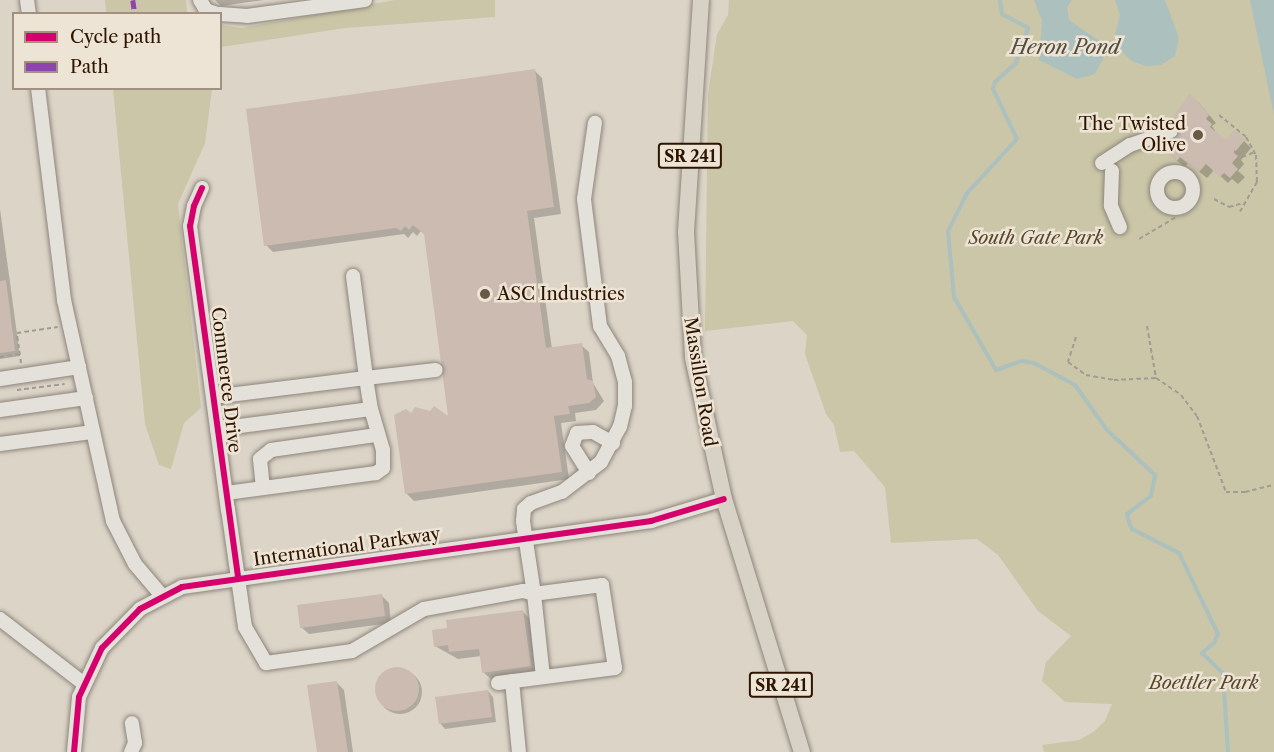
<!DOCTYPE html>
<style>
body{margin:0}
#map{position:relative;width:1274px;height:752px;overflow:hidden;background:#dcd4c7;font-family:"Libre Caslon Text",serif}
div>[style]{position:absolute}
[style*='--x']{left:calc(var(--x)*1px);top:calc(var(--y)*1px);width:calc(var(--w)*1px);rotate:calc(var(--a)*1deg)}
.green>*{inset:0;background:#cac6a7}
.water>*{inset:0;background:#acc0bd}
.shadow>*{inset:0;background:#0003}
.round{border-radius:50%}
.stream>*{height:4px;margin:-2px;padding:0 2px;transform-origin:2px;border-radius:2px;background:#acc0bd}
.building>*{inset:0;background:#ccbbb1}
.path>*{height:2px;margin-top:-1px;transform-origin:0;background:repeating-linear-gradient(90deg,#a09b94 0 4.5px,transparent 0 7.5px)}
.roads{filter:drop-shadow(0 0 2px #8d857c) drop-shadow(0 0 2px #8d857c)}
.minor>*{height:14px;margin:-7px;padding:0 7px;transform-origin:7px;border-radius:7px;background:#e4e0da}
.minor>.ring{margin:-7px;padding:0;box-sizing:content-box;background:none;border:14px solid #e4e0da;border-radius:50%}
.major>*{height:16px;margin:-8px;padding:0 8px;transform-origin:8px;border-radius:8px;background:#d8d1c5}
.quiet>*{height:4.5px;margin-top:-2.25px;transform-origin:0;background:repeating-linear-gradient(90deg,#8e44ad 0 9px,transparent 0 13.5px)}
.cycleway>*{height:6px;margin:-3px;padding:0 3px;transform-origin:3px;border-radius:3px;background:#d6006c}
.dots>*{width:16px;height:16px;translate:-50% -50%;box-sizing:border-box;border:3px solid #eee4d5;border-radius:50%}
span{translate:-50% -50%;white-space:nowrap;text-align:center;line-height:1.15;-webkit-text-stroke:5px #eee4d5;paint-order:stroke}
.shield-label span{padding:2px 4px;background:#eee4d5;border:2px solid;border-radius:4px;-webkit-text-stroke-width:0}
.shield-label{font-size:16px;color:#2d1500;font-weight:700}
.poi-label{font-size:18px;color:#2d1500}
.right{translate:-100% -50%;text-align:right}
.left{translate:0 -50%;text-align:left}
.park-label{font-size:18px;color:#58472a;font-style:italic}
.street-label{font-size:18px;color:#2d1500}
.water-label{font-size:20px;color:#524e41;font-style:italic}
.legend{position:absolute;left:12px;top:12px;width:210px;height:78px;box-sizing:border-box;background:#eee4d5;border:2px solid #a19180;margin:0;padding:8px 10px;list-style:none;font-size:18px;color:#2d1500}
.legend li{display:flex;align-items:center;gap:12px;height:30px}
.legend b{width:30px;border:2px solid #a19180}
</style>
<div id="map">
<div class="green">
<div style="clip-path:polygon(105px 0,186px 0,187px 13px,106px 13px)"></div>
<div style="clip-path:polygon(395px 0,495px 0,495px 17px,345px 28px,221px 47px,220px 25px,242px 28px)"></div>
<div style="clip-path:polygon(729px 0,1274px 0,1274px 752px,1044px 752px,1042px 745px,1079px 740px,1093px 732px,1105px 721px,1112px 704px,1065px 702px,1042px 681px,1046px 662px,1071px 636px,1038px 611px,998px 555px,977px 539px,891px 543px,885px 487px,854px 451px,840px 452px,834px 425px,826px 414px,805px 354px,807px 335px,793px 321px,705px 331px,708px 94px,717px 34px,728px 15px)"></div>
<div style="clip-path:polygon(113px 89px,212px 89px,205px 143px,178px 204px,201px 408px,184px 423px,171px 469px,159px 465px,145px 424px)"></div>
</div>
<div class="water">
<div style="clip-path:polygon(1034px 0,1072px 0,1067px 7px,1069px 20px,1102px 43px,1104px 57px,1095px 74px,1077px 79px,1039px 60px,1042px 21px)"></div>
<div style="clip-path:polygon(1115px 0,1165px 0,1179px 38px,1175px 56px,1161px 65px,1146px 66px,1132px 61px,1120px 50px,1115px 36px,1120px 15px)"></div>
<div style="clip-path:polygon(1250px 0,1274px 0,1274px 115px)"></div>
</div>
<div class="shadow">
<div style="clip-path:polygon(215px 0,264px 0,221px 6px)"></div>
<div style="clip-path:polygon(535px 71px,542px 78px,561px 214px,534px 218px,552px 349px,581px 345px,589px 352px,593px 383px,604px 401px,596px 410px,575px 413px,576px 421px,561px 423px,569px 479px,414px 501px,407px 494px,412px 415px,431px 412px,450px 419px,425px 235px,421px 231px,417px 236px,413px 232px,408px 238px,404px 234px,273px 252px,266px 245px)"></div>
<div style="clip-path:polygon(1198px 102px,1216px 123px,1212px 126px,1217px 134px,1226px 142px,1244px 141px,1251px 148px,1241px 160px,1244px 164px,1238px 171px,1245px 177px,1238px 184px,1232px 179px,1228px 183px,1214px 170px,1207px 178px,1188px 163px,1185px 167px,1172px 157px)"></div>
<div style="clip-path:polygon(0 209px,20px 356px,0 359px)"></div>
<div style="clip-path:polygon(381px 595px,389px 603px,391px 623px,309px 634px,301px 627px)"></div>
<div style="clip-path:polygon(523px 612px,530px 619px,537px 673px,491px 679px,483px 672px,481px 656px,458px 659px,435px 646px)"></div>
<div class="round" style="left:378px;top:670px;width:44px;height:44px"></div>
<div style="clip-path:polygon(337px 683px,344px 690px,353px 752px,319px 752px)"></div>
<div style="clip-path:polygon(488px 691px,493px 697px,496px 722px,445px 729px,440px 723px)"></div>
</div>
<div class="stream">
<div style="--x:1000;--y:0;--w:14;--a:82"></div>
<div style="--x:1002;--y:14;--w:30;--a:28"></div>
<div style="--x:1028;--y:28;--w:37;--a:109"></div>
<div style="--x:1016;--y:63;--w:28;--a:138"></div>
<div style="--x:995;--y:82;--w:7;--a:106"></div>
<div style="--x:993;--y:89;--w:55;--a:64.4"></div>
<div style="--x:1017;--y:139;--w:74;--a:132.8"></div>
<div style="--x:967;--y:193;--w:42;--a:116.6"></div>
<div style="--x:948;--y:231;--w:66;--a:84.8"></div>
<div style="--x:954;--y:297;--w:84;--a:60.1"></div>
<div style="--x:996;--y:370;--w:28;--a:-19"></div>
<div style="--x:1022;--y:361;--w:12;--a:9"></div>
<div style="--x:1034;--y:363;--w:47;--a:28.2"></div>
<div style="--x:1075;--y:385;--w:55;--a:54.6"></div>
<div style="--x:1107;--y:430;--w:66;--a:43.2"></div>
<div style="--x:1155;--y:475;--w:21;--a:101"></div>
<div style="--x:1151;--y:496;--w:30;--a:143"></div>
<div style="--x:1127;--y:514;--w:8;--a:76"></div>
<div style="--x:1129;--y:522;--w:8;--a:67"></div>
<div style="--x:1132;--y:529;--w:53;--a:27.1"></div>
<div style="--x:1179;--y:553;--w:90;--a:64.3"></div>
<div style="--x:1218;--y:634;--w:10;--a:114"></div>
<div style="--x:1214;--y:643;--w:16;--a:140"></div>
<div style="--x:1202;--y:653;--w:29;--a:44"></div>
<div style="--x:1223;--y:673;--w:79;--a:86.4"></div>
</div>
<div class="building">
<div style="clip-path:polygon(535px 69px,554px 207px,527px 211px,546px 348px,582px 343px,587px 379px,593px 381px,596px 397px,589px 403px,568px 406px,570px 414px,554px 416px,562px 472px,405px 494px,394px 415px,406px 409px,411px 413px,415px 407px,430px 411px,434px 406px,448px 416px,424px 234px,413px 225px,409px 230px,405px 226px,401px 231px,396px 228px,264px 246px,246px 109px)"></div>
<div style="clip-path:polygon(1190px 93px,1209px 115px,1206px 119px,1212px 124px,1210px 127px,1226px 140px,1234px 130px,1245px 140px,1234px 153px,1238px 156px,1232px 163px,1238px 169px,1230px 178px,1224px 173px,1220px 177px,1206px 164px,1199px 172px,1180px 157px,1177px 161px,1163px 150px,1180px 133px,1171px 120px)"></div>
<div style="clip-path:polygon(6px 280px,15px 351px,0 353px,0 281px)"></div>
<div style="clip-path:polygon(382px 594px,385px 616px,300px 628px,297px 605px)"></div>
<div style="clip-path:polygon(523px 610px,531px 666px,482px 673px,479px 649px,449px 652px,448px 645px,434px 647px,432px 630px,447px 628px,446px 620px)"></div>
<div class="round" style="left:375px;top:667px;width:44px;height:44px"></div>
<div style="clip-path:polygon(337px 681px,348px 752px,317px 752px,307px 685px)"></div>
<div style="clip-path:polygon(488px 690px,492px 717px,439px 724px,435px 697px)"></div>
</div>
<div class="path">
<div style="--x:1219;--y:115;--w:35;--a:39"></div>
<div style="--x:1246;--y:137;--w:21;--a:61"></div>
<div style="--x:1256;--y:155;--w:27;--a:88"></div>
<div style="--x:1257;--y:182;--w:34;--a:120"></div>
<div style="--x:1234;--y:151;--w:10;--a:37"></div>
<div style="--x:1242;--y:157;--w:14;--a:-21"></div>
<div style="--x:1214;--y:199;--w:17;--a:28"></div>
<div style="--x:1229;--y:207;--w:15;--a:-16"></div>
<div style="--x:1139;--y:239;--w:43;--a:-30.7"></div>
<div style="--x:1147;--y:326;--w:53;--a:80.2"></div>
<div style="--x:1076;--y:337;--w:26;--a:108"></div>
<div style="--x:1068;--y:362;--w:22;--a:36"></div>
<div style="--x:1086;--y:375;--w:28;--a:10"></div>
<div style="--x:1114;--y:380;--w:42;--a:-2.7"></div>
<div style="--x:1156;--y:378;--w:30;--a:34"></div>
<div style="--x:1181;--y:395;--w:26;--a:53"></div>
<div style="--x:1197;--y:416;--w:81;--a:69.1"></div>
<div style="--x:1226;--y:492;--w:19;--a:0"></div>
<div style="--x:1245;--y:492;--w:30;--a:-14"></div>
<div style="--x:0;--y:357;--w:20;--a:-9"></div>
<div style="--x:21;--y:363;--w:30;--a:-98"></div>
<div style="--x:17;--y:333;--w:41;--a:-8.3"></div>
<div style="--x:17;--y:390;--w:48;--a:-7.1"></div>
</div>
<div class="roads">
<div class="minor">
<div style="--x:27;--y:0;--w:14;--a:82"></div>
<div style="--x:200;--y:0;--w:12;--a:59"></div>
<div style="--x:206;--y:10;--w:12;--a:20"></div>
<div style="--x:220;--y:14;--w:27;--a:4"></div>
<div style="--x:247;--y:16;--w:119;--a:-7.7"></div>
<div style="--x:38;--y:88;--w:214;--a:83"></div>
<div style="--x:64;--y:300;--w:226;--a:77.5"></div>
<div style="--x:113;--y:521;--w:48;--a:62.9"></div>
<div style="--x:135;--y:564;--w:42;--a:49.8"></div>
<div style="--x:1102;--y:163;--w:33;--a:-33"></div>
<div style="--x:1130;--y:145;--w:43;--a:-18.9"></div>
<div style="--x:1112;--y:171;--w:35;--a:92"></div>
<div style="--x:1111;--y:206;--w:23;--a:67"></div>
<div class="ring" style="left:1157px;top:172px;width:22px;height:22px"></div>
<div style="--x:202;--y:188;--w:20;--a:114"></div>
<div style="--x:194;--y:206;--w:20;--a:101"></div>
<div style="--x:190;--y:226;--w:286;--a:82.4"></div>
<div style="--x:228;--y:509;--w:119;--a:81.8"></div>
<div style="--x:245;--y:627;--w:42;--a:59.7"></div>
<div style="--x:266;--y:663;--w:87;--a:-7.9"></div>
<div style="--x:352;--y:651;--w:83;--a:-30.3"></div>
<div style="--x:424;--y:609;--w:101;--a:-10.3"></div>
<div style="--x:523;--y:591;--w:11;--a:15"></div>
<div style="--x:534;--y:594;--w:83;--a:83.8"></div>
<div style="--x:353;--y:276;--w:103;--a:82.7"></div>
<div style="--x:366;--y:378;--w:70;--a:-6.5"></div>
<div style="--x:0;--y:379;--w:80;--a:-8.6"></div>
<div style="--x:213;--y:397;--w:154;--a:-7.1"></div>
<div style="--x:366;--y:378;--w:31;--a:81"></div>
<div style="--x:0;--y:410;--w:87;--a:-7.9"></div>
<div style="--x:217;--y:429;--w:155;--a:-7.4"></div>
<div style="--x:371;--y:409;--w:43;--a:73.7"></div>
<div style="--x:383;--y:450;--w:18;--a:90"></div>
<div style="--x:383;--y:468;--w:9;--a:144"></div>
<div style="--x:376;--y:473;--w:151;--a:172.4"></div>
<div style="--x:0;--y:444;--w:94;--a:-7.4"></div>
<div style="--x:589;--y:473;--w:32;--a:-122"></div>
<div style="--x:572;--y:446;--w:14;--a:-69"></div>
<div style="--x:577;--y:433;--w:16;--a:-4"></div>
<div style="--x:593;--y:432;--w:23;--a:29"></div>
<div style="--x:263;--y:488;--w:29;--a:-96"></div>
<div style="--x:260;--y:459;--w:14;--a:-39"></div>
<div style="--x:271;--y:450;--w:107;--a:-8.1"></div>
<div style="--x:0;--y:619;--w:106;--a:37.7"></div>
<div style="--x:512;--y:681;--w:71;--a:84.4"></div>
<div style="--x:498;--y:683;--w:118;--a:-7.3"></div>
<div style="--x:615;--y:668;--w:84;--a:-98.9"></div>
<div style="--x:602;--y:585;--w:69;--a:172.5"></div>
<div style="--x:534;--y:594;--w:74;--a:-98.6"></div>
<div style="--x:523;--y:521;--w:12;--a:-85"></div>
<div style="--x:524;--y:509;--w:9;--a:-41"></div>
<div style="--x:531;--y:503;--w:33;--a:-20"></div>
<div style="--x:562;--y:492;--w:49;--a:-37.6"></div>
<div style="--x:601;--y:462;--w:40;--a:-62"></div>
<div style="--x:620;--y:427;--w:22;--a:-77"></div>
<div style="--x:625;--y:406;--w:24;--a:-90"></div>
<div style="--x:625;--y:382;--w:27;--a:-105"></div>
<div style="--x:618;--y:356;--w:35;--a:-121"></div>
<div style="--x:600;--y:326;--w:128;--a:-97.2"></div>
<div style="--x:584;--y:199;--w:77;--a:-81.8"></div>
<div style="--x:74;--y:752;--w:55;--a:-84.8"></div>
<div style="--x:79;--y:697;--w:54;--a:-64.9"></div>
<div style="--x:102;--y:648;--w:54;--a:-45.7"></div>
<div style="--x:140;--y:609;--w:47;--a:-27.6"></div>
<div style="--x:182;--y:587;--w:474;--a:-8"></div>
<div style="--x:651;--y:521;--w:76;--a:-16.8"></div>
<div style="--x:131;--y:752;--w:10;--a:-66"></div>
<div style="--x:135;--y:743;--w:20;--a:-99"></div>
</div>
<div class="major">
<div style="--x:701;--y:0;--w:232;--a:93.7"></div>
<div style="--x:686;--y:232;--w:126;--a:86.8"></div>
<div style="--x:693;--y:358;--w:144;--a:77.6"></div>
<div style="--x:724;--y:499;--w:265;--a:72.9"></div>
</div>
</div>
<div class="quiet">
<div style="--x:133;--y:0;--w:14;--a:82"></div>
</div>
<div class="cycleway">
<div style="--x:202;--y:188;--w:20;--a:114"></div>
<div style="--x:194;--y:206;--w:20;--a:101"></div>
<div style="--x:190;--y:226;--w:354;--a:82.2"></div>
<div style="--x:74;--y:752;--w:55;--a:-84.8"></div>
<div style="--x:79;--y:697;--w:54;--a:-64.9"></div>
<div style="--x:102;--y:648;--w:54;--a:-45.7"></div>
<div style="--x:140;--y:609;--w:47;--a:-27.6"></div>
<div style="--x:182;--y:587;--w:474;--a:-8"></div>
<div style="--x:651;--y:521;--w:76;--a:-16.8"></div>
</div>
<div class="dots">
<div style="left:1198px;top:135px;background:#6a5846"></div>
<div style="left:485px;top:294px;background:#6a5846"></div>
</div>
<div class="shield-label">
<span style="left:690px;top:156px">SR 241</span>
<span style="left:781px;top:685px">SR 241</span>
</div>
<div class="poi-label">
<span class="right" style="left:1186px;top:135px">The Twisted<br>Olive</span>
<span class="left" style="left:497px;top:294px">ASC Industries</span>
</div>
<div class="park-label">
<span style="left:1036px;top:238px">South Gate Park</span>
<span style="left:1204px;top:683px">Boettler Park</span>
</div>
<div class="street-label">
<span style="left:226px;top:380px;rotate:83deg">Commerce Drive</span>
<span style="left:700px;top:382px;rotate:81deg">Massillon Road</span>
<span style="left:347px;top:547px;rotate:-8deg">International Parkway</span>
</div>
<div class="water-label">
<span style="left:1065px;top:47px">Heron Pond</span>
</div>
<ul class="legend">
<li><b style="height:8px;background:#d6006c"></b>Cycle path</li>
<li><b style="height:8px;background:#8e44ad"></b>Path</li>
</ul>
</div>
